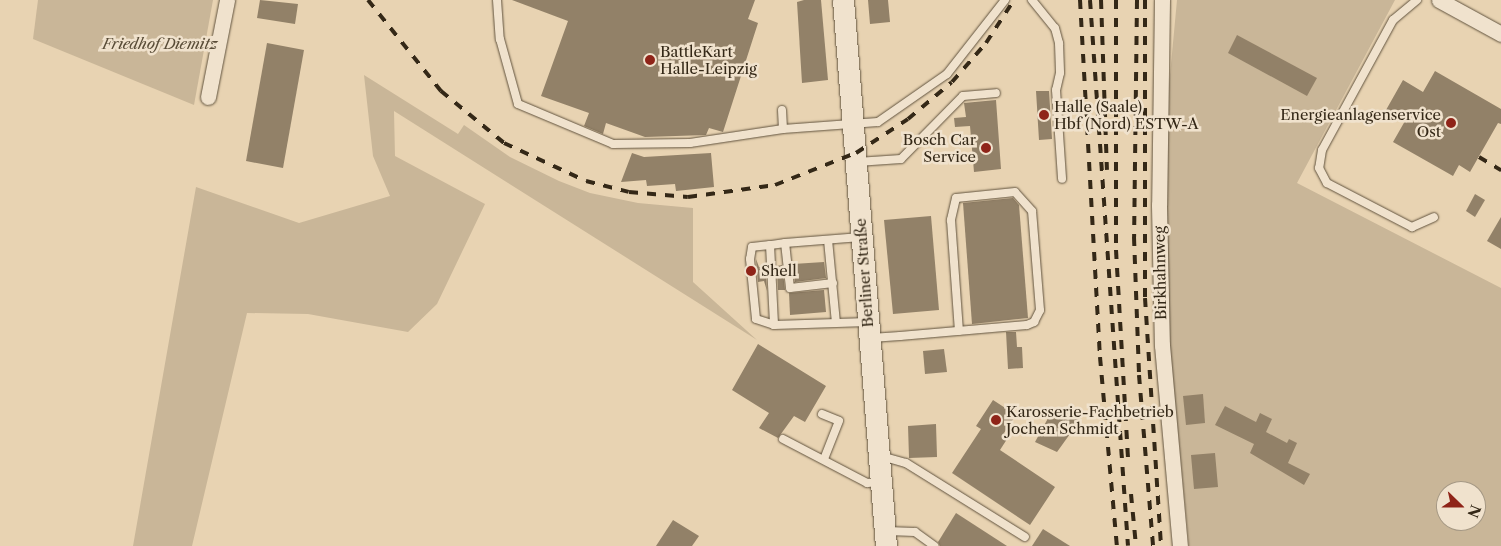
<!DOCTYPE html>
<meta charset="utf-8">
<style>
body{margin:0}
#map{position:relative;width:1501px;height:546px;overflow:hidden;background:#e8d3b2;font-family:"Libre Caslon Text",serif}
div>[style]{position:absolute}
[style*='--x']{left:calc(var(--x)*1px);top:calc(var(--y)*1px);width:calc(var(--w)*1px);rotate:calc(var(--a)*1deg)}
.green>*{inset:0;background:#c9b698}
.building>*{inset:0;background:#928168}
.roads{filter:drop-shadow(0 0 1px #61533e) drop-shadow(0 0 1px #61533e)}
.lane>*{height:8px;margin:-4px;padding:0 4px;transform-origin:4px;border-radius:4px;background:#f0e2cd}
.street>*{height:15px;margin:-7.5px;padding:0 7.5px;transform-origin:7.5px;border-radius:7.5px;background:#f0e2cd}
.secondary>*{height:21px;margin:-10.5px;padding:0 10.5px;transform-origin:10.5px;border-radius:10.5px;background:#f0e2cd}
.rail>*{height:4px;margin-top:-2px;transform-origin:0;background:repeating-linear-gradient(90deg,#342817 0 9px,transparent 0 18px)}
.dots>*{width:14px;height:14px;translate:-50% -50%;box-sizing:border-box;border:2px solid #f0e2cd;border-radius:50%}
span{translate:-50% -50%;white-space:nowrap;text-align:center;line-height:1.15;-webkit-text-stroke:5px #f0e2cd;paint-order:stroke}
.park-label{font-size:15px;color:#594c37;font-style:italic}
.poi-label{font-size:15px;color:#342817}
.left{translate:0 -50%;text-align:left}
.right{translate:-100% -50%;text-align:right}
.street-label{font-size:15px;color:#342817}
.north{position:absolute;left:1436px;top:481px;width:50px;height:50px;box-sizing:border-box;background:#f0e2cd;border:1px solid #a59884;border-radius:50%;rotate:112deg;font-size:14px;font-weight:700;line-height:20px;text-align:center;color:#342817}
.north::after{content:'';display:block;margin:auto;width:18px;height:22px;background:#8f2418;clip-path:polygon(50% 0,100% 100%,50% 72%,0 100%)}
</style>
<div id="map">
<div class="green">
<div style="clip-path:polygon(38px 0,213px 0,194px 105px,33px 39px)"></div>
<div style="clip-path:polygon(evenodd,1177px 0,1395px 0,1297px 183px,1501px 288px,1501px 546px,1189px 546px,1167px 318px,1167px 107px,1177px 0,1446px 491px,1476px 491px,1476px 521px,1446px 521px,1446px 491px)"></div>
<div style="clip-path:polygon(364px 75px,458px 134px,464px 125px,510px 157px,559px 181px,590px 193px,638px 203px,693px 208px,693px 282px,757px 340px,394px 111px,395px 156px,485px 204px,437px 304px,408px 332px,308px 314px,247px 313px,192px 546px,133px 546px,196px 187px,299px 223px,390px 196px,373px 156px)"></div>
</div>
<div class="building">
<div style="clip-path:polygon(260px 0,298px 4px,295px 24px,257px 18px)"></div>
<div style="clip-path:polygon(512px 0,755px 0,748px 19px,758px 23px,723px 132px,709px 128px,706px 135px,645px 137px,606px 123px,603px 134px,584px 126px,589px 113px,541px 96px,568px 21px)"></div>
<div style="clip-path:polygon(804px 0,821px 0,828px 80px,802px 83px,797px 2px)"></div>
<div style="clip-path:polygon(868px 0,888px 0,890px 22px,870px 24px)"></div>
<div style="clip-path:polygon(1237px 35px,1317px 78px,1307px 96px,1228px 53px)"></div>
<div style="clip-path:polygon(267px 43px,304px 50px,283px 168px,246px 161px)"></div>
<div style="clip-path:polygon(1435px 71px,1501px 109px,1501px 124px,1498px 123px,1470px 172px,1459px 165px,1453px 176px,1393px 142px,1405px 121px,1386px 110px,1403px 80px,1423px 92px)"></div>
<div style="clip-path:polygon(1036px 91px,1049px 91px,1052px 139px,1039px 140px)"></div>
<div style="clip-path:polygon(996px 100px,1001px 169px,974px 172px,970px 126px,955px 127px,954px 118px,966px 117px,964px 103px)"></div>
<div style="clip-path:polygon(632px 153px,644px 157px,711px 153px,714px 187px,676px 191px,675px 184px,647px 186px,646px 180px,621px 182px)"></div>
<div style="clip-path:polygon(1475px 194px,1485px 200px,1475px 217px,1466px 211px)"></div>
<div style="clip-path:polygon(1013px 198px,1019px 205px,1028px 318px,972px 324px,963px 203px)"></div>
<div style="clip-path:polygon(931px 216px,939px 310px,893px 314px,884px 220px)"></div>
<div style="clip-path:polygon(1501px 217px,1501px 249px,1487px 241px)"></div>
<div style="clip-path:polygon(756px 259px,759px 267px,765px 266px,767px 291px,764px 281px,758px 282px)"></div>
<div style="clip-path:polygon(824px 262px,826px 278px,795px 282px,793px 264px)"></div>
<div style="clip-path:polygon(782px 265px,785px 290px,778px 290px,777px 266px)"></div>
<div style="clip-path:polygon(824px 290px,826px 312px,790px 315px,789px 293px)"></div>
<div style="clip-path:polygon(1006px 332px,1016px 332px,1017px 347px,1022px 347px,1023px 368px,1008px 369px)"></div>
<div style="clip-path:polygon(758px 344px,826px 386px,805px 422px,794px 416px,778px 438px,759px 428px,769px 413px,732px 390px)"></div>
<div style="clip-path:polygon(944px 349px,947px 372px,925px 374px,923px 351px)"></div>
<div style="clip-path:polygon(1203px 394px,1205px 423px,1186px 425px,1183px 396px)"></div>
<div style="clip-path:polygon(993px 400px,1016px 415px,1004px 433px,1009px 436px,1000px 450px,1055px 487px,1030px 525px,952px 473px,981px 429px,976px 426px)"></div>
<div style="clip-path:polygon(1225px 406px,1256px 422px,1260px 413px,1272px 419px,1266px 432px,1287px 443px,1289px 439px,1297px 443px,1288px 463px,1310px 474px,1304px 485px,1250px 453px,1254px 444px,1215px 425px)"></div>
<div style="clip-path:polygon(1067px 409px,1078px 413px,1080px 429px,1075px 427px,1057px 452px,1035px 442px,1052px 411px,1064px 416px)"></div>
<div style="clip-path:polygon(936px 424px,937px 457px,909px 458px,908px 426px)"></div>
<div style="clip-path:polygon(1215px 453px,1218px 487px,1194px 489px,1191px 455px)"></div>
<div style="clip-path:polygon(956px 513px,1007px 546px,940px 546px,938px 542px)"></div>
<div style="clip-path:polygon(673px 520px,699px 536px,692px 546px,656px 546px)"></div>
<div style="clip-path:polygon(1043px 529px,1070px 546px,1032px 546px)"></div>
</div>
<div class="roads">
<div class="lane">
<div style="--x:497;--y:0;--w:39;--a:86"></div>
<div style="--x:500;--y:39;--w:67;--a:74.5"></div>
<div style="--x:518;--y:104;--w:103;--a:22.8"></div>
<div style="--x:613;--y:144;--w:77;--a:-0.7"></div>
<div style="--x:690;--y:143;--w:94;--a:-8.6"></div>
<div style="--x:783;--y:129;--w:95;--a:-4.2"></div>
<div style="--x:878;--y:122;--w:84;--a:-34.8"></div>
<div style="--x:947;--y:74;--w:94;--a:-51.9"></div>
<div style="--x:1032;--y:0;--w:36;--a:51"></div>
<div style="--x:1055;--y:28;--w:16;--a:75"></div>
<div style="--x:1059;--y:43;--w:30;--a:88"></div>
<div style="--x:1060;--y:73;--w:17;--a:103"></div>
<div style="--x:1056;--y:90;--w:89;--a:86.1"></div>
<div style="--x:1417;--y:0;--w:31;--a:140"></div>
<div style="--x:1393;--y:20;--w:148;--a:118.6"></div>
<div style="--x:1322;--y:150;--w:18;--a:99"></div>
<div style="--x:1319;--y:168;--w:17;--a:62"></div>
<div style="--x:1327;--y:183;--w:96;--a:27.4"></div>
<div style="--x:1412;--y:227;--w:24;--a:-24"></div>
<div style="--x:782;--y:110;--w:19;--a:87"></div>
<div style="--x:857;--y:162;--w:44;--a:-3.9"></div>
<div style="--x:901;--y:159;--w:88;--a:-45.5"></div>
<div style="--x:963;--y:96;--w:33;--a:-5"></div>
<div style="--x:828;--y:240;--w:83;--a:84.5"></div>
<div style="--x:785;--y:243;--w:15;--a:172"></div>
<div style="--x:770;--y:245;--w:80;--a:87.1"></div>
<div style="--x:774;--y:325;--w:94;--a:-1.8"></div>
<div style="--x:770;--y:245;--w:18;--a:174"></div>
<div style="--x:752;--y:247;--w:12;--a:99"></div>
<div style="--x:750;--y:259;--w:60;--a:84.3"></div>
<div style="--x:756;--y:319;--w:19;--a:18"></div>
<div style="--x:833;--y:283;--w:43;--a:173.4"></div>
<div style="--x:790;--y:288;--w:45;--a:-96.3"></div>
<div style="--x:785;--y:243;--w:76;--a:-4.5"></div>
<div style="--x:871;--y:338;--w:29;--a:-4"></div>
<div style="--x:900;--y:336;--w:127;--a:-5"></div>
<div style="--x:1027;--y:325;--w:8;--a:-23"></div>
<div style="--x:1034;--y:322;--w:13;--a:-63"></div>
<div style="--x:1040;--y:310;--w:99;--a:-94.6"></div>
<div style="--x:1032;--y:211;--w:25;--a:-132"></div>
<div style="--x:1015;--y:192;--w:59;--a:174.2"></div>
<div style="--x:956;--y:198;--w:23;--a:103"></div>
<div style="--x:951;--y:220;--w:111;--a:85.9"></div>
<div style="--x:822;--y:414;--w:18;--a:22"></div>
<div style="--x:839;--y:421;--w:41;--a:111.5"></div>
<div style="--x:783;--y:439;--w:95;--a:27.6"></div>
<div style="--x:867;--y:483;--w:12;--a:-5"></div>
<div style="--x:881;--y:456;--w:26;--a:16"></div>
<div style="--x:906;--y:463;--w:140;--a:31.9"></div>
<div style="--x:887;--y:531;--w:28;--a:2"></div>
<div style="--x:915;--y:532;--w:24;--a:36"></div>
</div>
<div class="street">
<div style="--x:1162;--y:0;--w:205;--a:90.8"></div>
<div style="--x:1159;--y:205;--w:140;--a:88.8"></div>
<div style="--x:1162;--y:345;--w:202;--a:84.9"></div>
<div style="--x:1439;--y:0;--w:71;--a:28.7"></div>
<div style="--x:208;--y:97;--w:99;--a:-78.9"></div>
</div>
<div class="secondary">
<div style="--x:843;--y:0;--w:548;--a:85.5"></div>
</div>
</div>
<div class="rail">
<div style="--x:368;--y:0;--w:117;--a:51.3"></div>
<div style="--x:441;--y:91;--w:82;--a:39.5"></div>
<div style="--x:504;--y:143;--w:90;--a:24.9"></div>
<div style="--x:586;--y:181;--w:44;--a:14.3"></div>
<div style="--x:629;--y:192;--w:59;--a:4.8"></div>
<div style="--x:688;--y:197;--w:88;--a:-7.9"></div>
<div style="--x:775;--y:185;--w:87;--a:-21.6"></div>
<div style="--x:856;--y:153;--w:62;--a:-33.2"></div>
<div style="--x:908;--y:119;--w:57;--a:-40.1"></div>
<div style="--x:952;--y:82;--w:52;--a:-48.9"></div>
<div style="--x:986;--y:43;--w:51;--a:-56.9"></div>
<div style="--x:1080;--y:0;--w:358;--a:86.8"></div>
<div style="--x:1100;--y:357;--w:190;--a:84.9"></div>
<div style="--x:1090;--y:0;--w:547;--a:86.02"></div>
<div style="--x:1101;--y:0;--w:170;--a:88"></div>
<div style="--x:1116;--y:0;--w:250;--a:90"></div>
<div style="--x:1116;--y:250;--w:209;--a:86.7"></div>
<div style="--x:1137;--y:0;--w:237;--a:90.7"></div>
<div style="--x:1134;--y:237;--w:138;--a:87.9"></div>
<div style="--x:1139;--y:375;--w:172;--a:85.3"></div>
<div style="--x:1145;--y:0;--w:298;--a:90"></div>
<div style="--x:1145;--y:298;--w:249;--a:86.3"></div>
<div style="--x:1479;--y:157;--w:26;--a:31"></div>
<div style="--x:1131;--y:494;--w:52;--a:84.5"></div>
</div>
<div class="dots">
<div style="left:650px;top:60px;background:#8f2418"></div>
<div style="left:1044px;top:115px;background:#8f2418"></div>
<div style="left:1451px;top:123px;background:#8f2418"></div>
<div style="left:986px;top:148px;background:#8f2418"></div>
<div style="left:751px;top:271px;background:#8f2418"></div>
<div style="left:996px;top:420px;background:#8f2418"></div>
</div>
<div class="park-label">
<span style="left:160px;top:44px">Friedhof Diemitz</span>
</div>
<div class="poi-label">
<span class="left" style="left:660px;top:60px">BattleKart<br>Halle-Leipzig</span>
<span class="left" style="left:1054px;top:115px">Halle (Saale)<br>Hbf (Nord) ESTW-A</span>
<span class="right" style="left:1441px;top:123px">Energieanlagenservice<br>Ost</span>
<span class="right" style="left:976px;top:148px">Bosch Car<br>Service</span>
<span class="left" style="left:761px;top:271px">Shell</span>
<span class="left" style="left:1006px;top:420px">Karosserie-Fachbetrieb<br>Jochen Schmidt</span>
</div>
<div class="street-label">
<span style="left:864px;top:273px;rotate:-94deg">Berliner Straße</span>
<span style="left:1160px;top:273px;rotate:-91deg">Birkhahnweg</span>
</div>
<div class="north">N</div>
</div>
